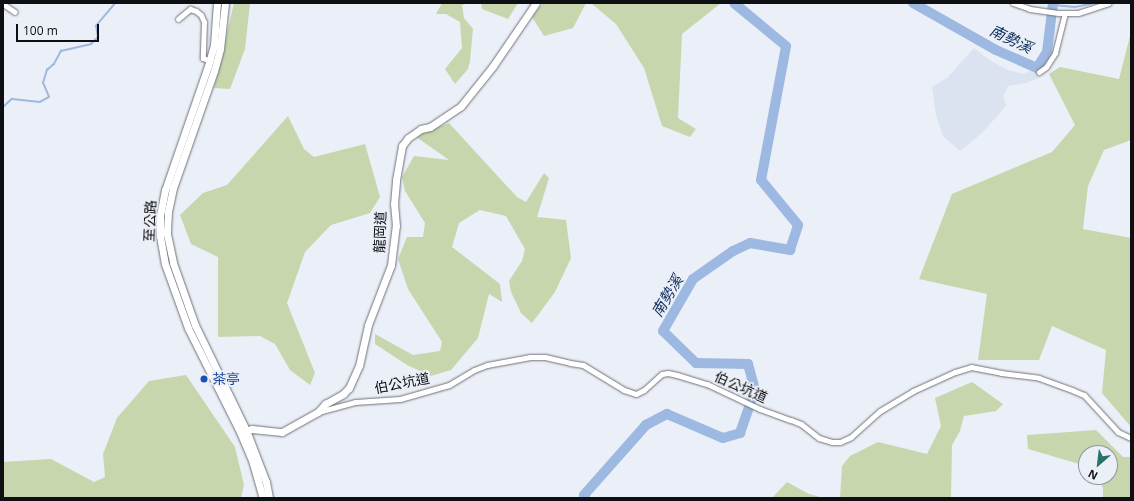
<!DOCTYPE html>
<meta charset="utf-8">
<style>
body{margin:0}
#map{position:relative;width:1134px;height:501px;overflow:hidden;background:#ebeff7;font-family:"Open Sans","Noto Sans TC",sans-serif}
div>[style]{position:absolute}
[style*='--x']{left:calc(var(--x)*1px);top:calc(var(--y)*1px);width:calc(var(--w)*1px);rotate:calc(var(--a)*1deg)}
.built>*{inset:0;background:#dbe2f0}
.green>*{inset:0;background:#c7d6ad}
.stream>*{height:1.5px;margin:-0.75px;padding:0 0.75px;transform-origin:0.75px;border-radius:0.75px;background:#9db8e1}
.river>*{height:10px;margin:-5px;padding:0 5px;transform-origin:5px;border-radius:5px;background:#9db8e1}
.roads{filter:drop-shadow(0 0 1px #6e7178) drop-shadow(0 0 1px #6e7178)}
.minor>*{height:5px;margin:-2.5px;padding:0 2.5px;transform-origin:2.5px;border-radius:2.5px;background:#fff}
.tertiary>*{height:7px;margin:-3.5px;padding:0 3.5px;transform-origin:3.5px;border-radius:3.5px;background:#fff}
.dots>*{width:11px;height:11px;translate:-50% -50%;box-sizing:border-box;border:2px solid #ebeff7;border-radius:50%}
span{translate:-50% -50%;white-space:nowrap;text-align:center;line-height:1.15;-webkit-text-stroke:3.5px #ebeff7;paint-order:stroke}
.street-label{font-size:14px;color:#0e0f12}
.transit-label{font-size:14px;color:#164399}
.left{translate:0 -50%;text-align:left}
.water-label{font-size:15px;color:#103061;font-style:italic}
.frame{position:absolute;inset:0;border:4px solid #0e0f12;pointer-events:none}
.north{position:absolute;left:1078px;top:445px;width:40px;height:40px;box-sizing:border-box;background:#ebeff7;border:1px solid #93959b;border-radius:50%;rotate:208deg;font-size:11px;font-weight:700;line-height:16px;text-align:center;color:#0e0f12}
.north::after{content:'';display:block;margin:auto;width:14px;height:18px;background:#29726e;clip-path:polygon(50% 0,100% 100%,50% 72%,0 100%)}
.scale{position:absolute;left:16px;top:24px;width:83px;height:18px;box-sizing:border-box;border:2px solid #0e0f12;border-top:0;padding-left:5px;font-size:12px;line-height:14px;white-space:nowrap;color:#0e0f12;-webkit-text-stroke:3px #ebeff7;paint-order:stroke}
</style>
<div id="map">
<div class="built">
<div style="clip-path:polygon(974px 48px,991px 61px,1008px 70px,1023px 74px,1035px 69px,1041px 77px,1026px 83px,1008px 86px,1003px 96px,1006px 106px,982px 133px,960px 151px,943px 136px,936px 115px,932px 87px,947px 78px)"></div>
</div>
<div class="green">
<div style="clip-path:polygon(234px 3px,250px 3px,245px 49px,230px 89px,214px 88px)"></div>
<div style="clip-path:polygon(442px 3px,468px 3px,462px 5px,464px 18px,473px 29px,470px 61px,468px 69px,455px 84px,445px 69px,462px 48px,460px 22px,446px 14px,436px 14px)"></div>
<div style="clip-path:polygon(481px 3px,518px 3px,508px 19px,482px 9px)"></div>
<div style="clip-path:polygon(543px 3px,586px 3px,573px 28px,544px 36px,532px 17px)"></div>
<div style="clip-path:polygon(591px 3px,721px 3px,682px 34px,678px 118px,696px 129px,690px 137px,662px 126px,644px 68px,616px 24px)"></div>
<div style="clip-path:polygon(1131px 32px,1131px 140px,1104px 150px,1088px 186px,1083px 229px,1131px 238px,1131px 427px,1102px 393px,1106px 350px,1052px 326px,1039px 360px,978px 360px,987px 294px,919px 279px,952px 194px,1052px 152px,1075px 125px,1049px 74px,1060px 67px,1119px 79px)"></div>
<div style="clip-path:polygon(288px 116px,304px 149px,314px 157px,365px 144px,380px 197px,370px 213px,331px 225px,305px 252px,287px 303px,315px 373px,310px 385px,290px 370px,275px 344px,260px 336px,218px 337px,218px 257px,191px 244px,180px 215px,203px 193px,227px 185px)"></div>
<div style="clip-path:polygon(449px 123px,517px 197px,526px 202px,544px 173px,549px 178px,537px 217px,566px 220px,571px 258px,555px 292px,532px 323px,521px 313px,511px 292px,509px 281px,522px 261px,525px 249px,506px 216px,480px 210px,459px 223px,452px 247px,500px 284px,502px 302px,489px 294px,478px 338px,451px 370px,431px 376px,407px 365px,375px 344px,375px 334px,413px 355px,440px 351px,442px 342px,408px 289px,398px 259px,407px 237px,423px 237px,425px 223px,405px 191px,402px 177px,414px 156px,449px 160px,415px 136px)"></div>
<div style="clip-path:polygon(186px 375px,235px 447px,244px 485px,241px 498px,3px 498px,3px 462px,51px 459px,94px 482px,105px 477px,103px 454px,117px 418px,149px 381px)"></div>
<div style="clip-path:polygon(972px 382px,1003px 404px,996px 411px,964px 416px,960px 431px,952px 445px,951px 498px,840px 498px,842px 466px,850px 456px,878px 442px,927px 454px,941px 426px,935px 398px)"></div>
<div style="clip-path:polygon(1096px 430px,1123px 457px,1131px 457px,1131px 498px,1103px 498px,1103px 488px,1098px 477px,1110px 477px,1110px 453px,1086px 453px,1086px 466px,1028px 449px,1027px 435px)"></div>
<div style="clip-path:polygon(787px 482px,809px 494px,824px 498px,772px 498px)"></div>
</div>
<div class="stream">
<div style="--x:1053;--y:5;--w:22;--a:5"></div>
<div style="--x:1075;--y:7;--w:21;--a:-11"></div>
<div style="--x:3;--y:107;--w:12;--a:-42"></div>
<div style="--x:12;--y:99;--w:28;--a:6"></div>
<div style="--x:40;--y:102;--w:10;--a:-29"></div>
<div style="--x:49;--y:97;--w:15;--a:-113"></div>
<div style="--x:43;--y:83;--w:14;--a:-73"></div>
<div style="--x:47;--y:70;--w:9;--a:-41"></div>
<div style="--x:54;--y:64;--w:15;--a:-62"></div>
<div style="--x:61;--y:51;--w:31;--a:-13"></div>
<div style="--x:91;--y:44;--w:10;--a:-45"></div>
<div style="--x:98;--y:37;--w:11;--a:-100"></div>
<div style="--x:96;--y:26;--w:30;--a:-50"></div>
</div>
<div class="river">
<div style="--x:913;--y:3;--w:95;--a:29.5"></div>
<div style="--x:996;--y:50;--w:45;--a:23.7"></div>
<div style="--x:1037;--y:68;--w:19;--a:-58"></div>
<div style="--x:1047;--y:52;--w:49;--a:-83"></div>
<div style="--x:585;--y:498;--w:3;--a:-108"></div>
<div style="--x:584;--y:495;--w:94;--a:-48.5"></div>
<div style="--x:646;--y:425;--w:24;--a:-28"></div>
<div style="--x:667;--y:414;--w:61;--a:23.2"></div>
<div style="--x:723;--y:438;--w:18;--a:-16"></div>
<div style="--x:740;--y:433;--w:46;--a:-70.8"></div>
<div style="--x:755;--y:390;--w:27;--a:-105"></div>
<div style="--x:748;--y:364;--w:52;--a:-178.9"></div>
<div style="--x:696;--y:363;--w:46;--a:-135.9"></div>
<div style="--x:663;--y:331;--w:60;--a:-60"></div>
<div style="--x:693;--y:279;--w:49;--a:-35"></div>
<div style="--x:733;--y:251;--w:19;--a:-25"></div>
<div style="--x:750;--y:243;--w:41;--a:9.9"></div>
<div style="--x:790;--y:250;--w:26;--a:-72"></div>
<div style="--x:798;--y:225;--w:58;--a:-129.4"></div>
<div style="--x:761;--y:180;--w:136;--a:-79.4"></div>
<div style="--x:786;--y:46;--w:67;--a:-140.4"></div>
</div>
<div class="roads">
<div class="minor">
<div style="--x:1013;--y:3;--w:18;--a:19"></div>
<div style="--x:1030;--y:9;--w:30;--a:8"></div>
<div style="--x:1060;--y:13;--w:18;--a:0"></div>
<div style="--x:1078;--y:13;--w:32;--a:-18"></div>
<div style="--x:3;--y:4;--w:14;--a:34"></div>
<div style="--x:178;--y:19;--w:16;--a:-40"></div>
<div style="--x:190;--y:9;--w:6;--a:18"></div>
<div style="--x:196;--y:11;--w:6;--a:39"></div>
<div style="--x:201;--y:15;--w:8;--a:67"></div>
<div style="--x:204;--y:22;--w:36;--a:92"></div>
<div style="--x:203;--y:58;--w:8;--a:23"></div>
<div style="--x:1039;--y:72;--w:9;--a:-36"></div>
<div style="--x:1046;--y:67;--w:17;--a:-57"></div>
<div style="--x:1055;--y:53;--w:41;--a:-76"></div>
<div style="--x:318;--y:412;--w:38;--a:-15"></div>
<div style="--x:355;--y:402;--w:45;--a:-3.8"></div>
<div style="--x:400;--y:399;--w:51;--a:-15.9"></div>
<div style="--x:449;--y:385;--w:29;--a:-31"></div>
<div style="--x:474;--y:370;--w:14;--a:-21"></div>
<div style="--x:487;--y:365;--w:44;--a:-10.5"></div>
<div style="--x:530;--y:357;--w:15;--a:0"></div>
<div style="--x:545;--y:357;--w:26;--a:13"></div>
<div style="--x:570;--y:363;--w:13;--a:9"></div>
<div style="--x:583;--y:365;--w:48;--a:31.4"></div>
<div style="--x:624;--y:390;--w:13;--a:18"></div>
<div style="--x:636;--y:394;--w:9;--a:-27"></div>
<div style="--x:644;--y:390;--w:24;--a:-42"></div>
<div style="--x:662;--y:374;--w:6;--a:-9"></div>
<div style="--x:668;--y:373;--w:9;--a:13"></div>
<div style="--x:677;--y:375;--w:31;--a:17"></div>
<div style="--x:707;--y:384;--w:59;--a:25.3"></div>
<div style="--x:760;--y:409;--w:33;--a:20"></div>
<div style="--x:791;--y:420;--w:11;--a:22"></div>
<div style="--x:801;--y:424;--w:23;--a:38"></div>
<div style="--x:819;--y:438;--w:14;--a:17"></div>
<div style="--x:832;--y:442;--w:8;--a:0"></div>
<div style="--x:840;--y:442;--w:12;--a:-24"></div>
<div style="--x:851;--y:437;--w:39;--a:-42"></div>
<div style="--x:880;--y:411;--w:39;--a:-31"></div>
<div style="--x:913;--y:391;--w:46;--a:-24.3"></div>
<div style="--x:955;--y:372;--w:17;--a:-17"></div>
<div style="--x:971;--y:367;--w:31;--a:11"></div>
<div style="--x:1001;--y:373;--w:38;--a:7"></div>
<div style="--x:1039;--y:378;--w:37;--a:20"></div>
<div style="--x:1074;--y:391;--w:11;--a:22"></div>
<div style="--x:1084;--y:395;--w:50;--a:47.4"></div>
<div style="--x:1118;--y:432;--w:14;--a:25"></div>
</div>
<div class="tertiary">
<div style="--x:217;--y:3;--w:42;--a:94.1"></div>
<div style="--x:214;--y:45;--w:22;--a:106"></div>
<div style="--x:208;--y:66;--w:131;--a:109.1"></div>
<div style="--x:165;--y:190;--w:25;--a:101"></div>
<div style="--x:160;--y:215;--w:21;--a:90"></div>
<div style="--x:160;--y:236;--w:28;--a:80"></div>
<div style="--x:165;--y:264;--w:68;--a:70.2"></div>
<div style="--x:188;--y:328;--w:116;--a:63.4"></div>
<div style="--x:240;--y:432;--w:30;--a:67"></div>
<div style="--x:252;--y:460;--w:40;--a:74"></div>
<div style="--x:225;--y:3;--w:46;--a:96.2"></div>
<div style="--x:220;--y:49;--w:23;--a:105"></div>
<div style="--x:214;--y:71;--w:124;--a:109.3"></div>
<div style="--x:173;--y:188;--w:25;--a:102"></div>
<div style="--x:168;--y:212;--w:22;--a:93"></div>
<div style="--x:167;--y:234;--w:30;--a:78"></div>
<div style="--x:173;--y:263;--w:66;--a:70.5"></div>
<div style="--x:195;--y:325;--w:117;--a:64.1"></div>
<div style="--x:246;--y:430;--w:56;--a:69"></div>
<div style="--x:266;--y:482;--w:16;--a:79"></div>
<div style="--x:240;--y:432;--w:12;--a:-14"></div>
<div style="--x:252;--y:429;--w:30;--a:6"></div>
<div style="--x:282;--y:432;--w:41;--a:-29.1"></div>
<div style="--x:318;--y:412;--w:11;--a:-49"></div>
<div style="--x:325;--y:404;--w:21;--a:-29"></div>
<div style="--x:343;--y:394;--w:8;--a:-45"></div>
<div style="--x:349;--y:388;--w:24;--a:-66"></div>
<div style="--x:359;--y:366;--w:42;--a:-77.6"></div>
<div style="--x:368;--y:325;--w:64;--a:-69"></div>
<div style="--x:391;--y:265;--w:39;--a:-83"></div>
<div style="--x:396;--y:226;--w:22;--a:-95"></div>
<div style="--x:394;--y:204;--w:24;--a:-85"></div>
<div style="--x:396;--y:180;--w:35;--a:-80"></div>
<div style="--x:402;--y:146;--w:10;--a:-53"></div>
<div style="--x:408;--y:138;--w:16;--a:-35"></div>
<div style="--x:421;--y:129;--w:9;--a:-13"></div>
<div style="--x:430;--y:127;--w:37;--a:-34"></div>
<div style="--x:461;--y:106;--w:51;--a:-51.3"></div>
<div style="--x:493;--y:66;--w:76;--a:-55.7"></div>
</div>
</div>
<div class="dots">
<div style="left:204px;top:379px;background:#1a4fb4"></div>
</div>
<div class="street-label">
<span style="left:150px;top:221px;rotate:-88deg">至公路</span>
<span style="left:380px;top:232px;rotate:-88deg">龍岡道</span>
<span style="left:402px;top:383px;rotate:-11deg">伯公坑道</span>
<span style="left:741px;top:387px;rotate:24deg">伯公坑道</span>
</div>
<div class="transit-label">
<span class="left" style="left:212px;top:379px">茶亭</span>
</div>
<div class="water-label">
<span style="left:1011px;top:39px;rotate:26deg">南勢溪</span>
<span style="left:667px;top:296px;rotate:-59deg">南勢溪</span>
</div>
<div class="frame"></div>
<div class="north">N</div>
<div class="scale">100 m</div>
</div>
